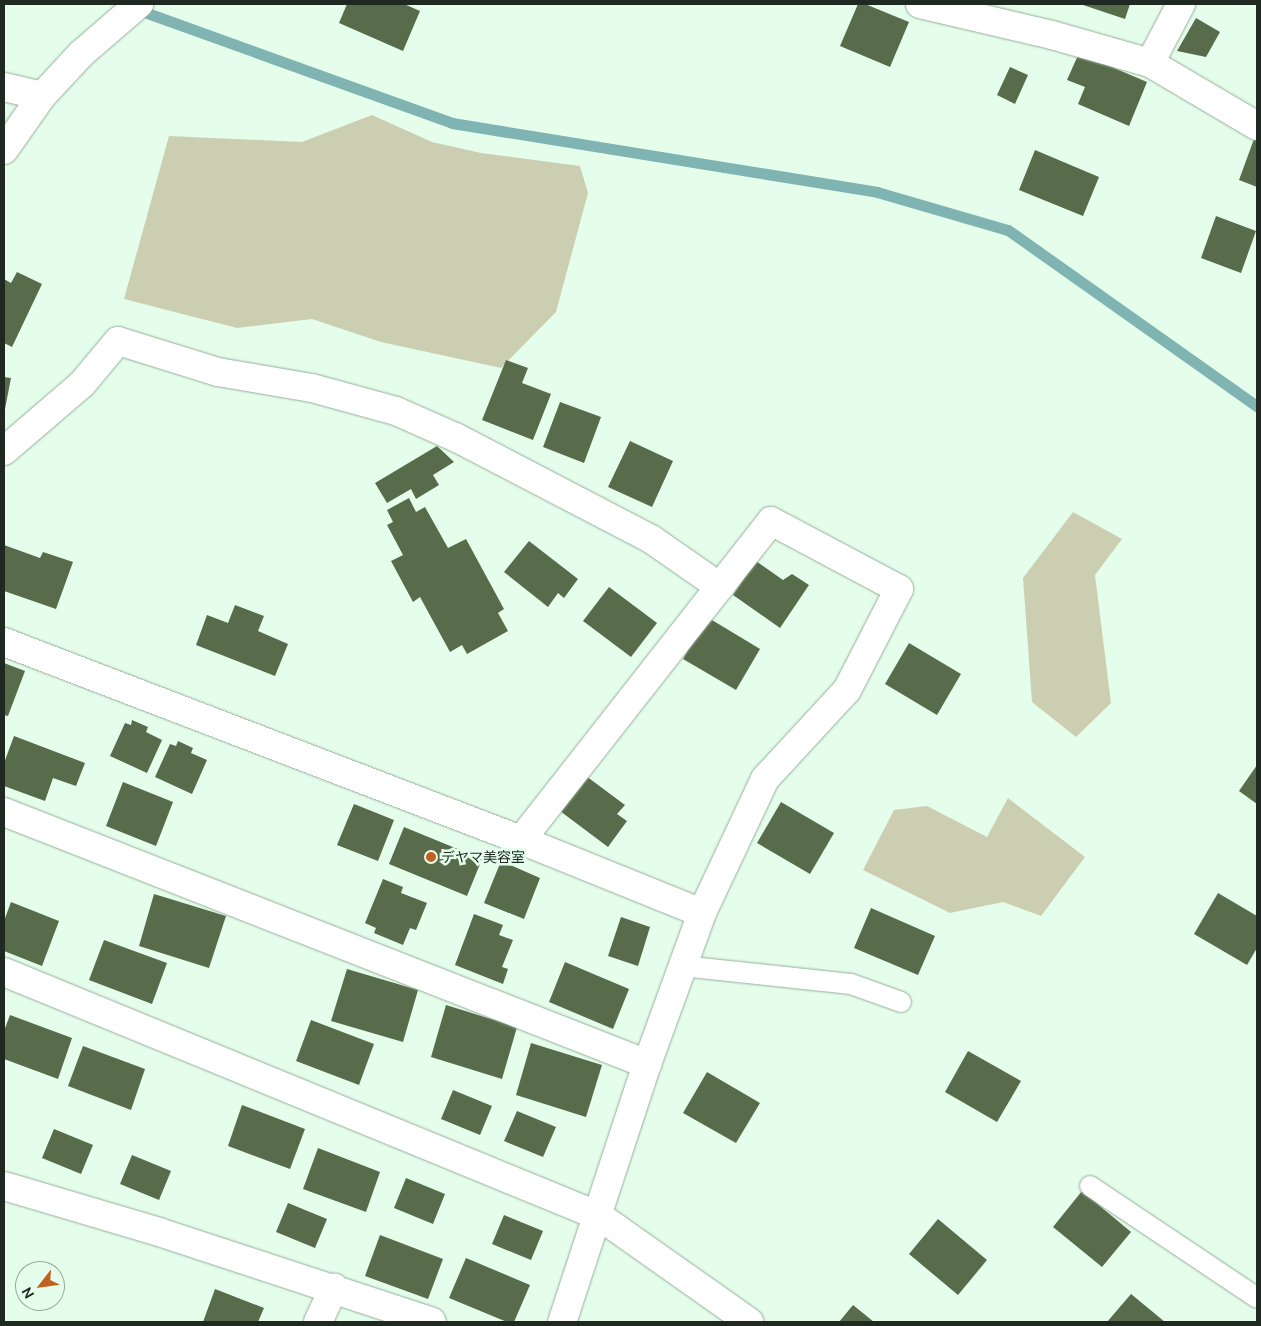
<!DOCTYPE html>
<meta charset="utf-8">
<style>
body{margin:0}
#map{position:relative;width:1261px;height:1326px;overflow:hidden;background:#e5feeb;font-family:Ubuntu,"Noto Sans JP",sans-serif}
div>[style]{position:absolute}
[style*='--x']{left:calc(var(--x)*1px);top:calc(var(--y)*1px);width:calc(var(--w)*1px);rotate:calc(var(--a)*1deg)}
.green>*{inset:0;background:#ccceb2}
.stream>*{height:11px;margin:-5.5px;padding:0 5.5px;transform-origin:5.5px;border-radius:5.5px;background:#80b4b3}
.building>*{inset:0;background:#586b4a}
.roads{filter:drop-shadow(0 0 1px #96ad9b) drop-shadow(0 0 1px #96ad9b)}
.service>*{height:20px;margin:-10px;padding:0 10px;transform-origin:10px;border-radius:10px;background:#fff}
.minor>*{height:28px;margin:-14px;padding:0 14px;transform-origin:14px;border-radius:14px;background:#fff}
.dots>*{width:14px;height:14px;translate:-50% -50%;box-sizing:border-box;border:2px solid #e5feeb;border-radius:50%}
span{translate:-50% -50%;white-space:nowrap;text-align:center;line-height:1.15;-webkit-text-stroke:5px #e5feeb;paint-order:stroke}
.poi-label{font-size:14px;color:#1f2922}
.left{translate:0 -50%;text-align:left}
.frame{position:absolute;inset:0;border:5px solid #1f2922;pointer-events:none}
.north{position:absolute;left:15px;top:1261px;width:50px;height:50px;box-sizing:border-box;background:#e5feeb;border:1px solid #96a99b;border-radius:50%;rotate:240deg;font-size:14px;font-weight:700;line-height:20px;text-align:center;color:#1f2922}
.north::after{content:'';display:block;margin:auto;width:18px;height:22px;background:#c26022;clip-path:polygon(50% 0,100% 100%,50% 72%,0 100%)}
</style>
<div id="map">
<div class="green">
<div style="clip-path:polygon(372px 115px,432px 142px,481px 153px,580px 166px,588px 193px,556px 312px,501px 368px,381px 342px,312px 319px,237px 328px,124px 299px,169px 136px,302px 142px)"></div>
<div style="clip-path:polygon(1073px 512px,1122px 539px,1095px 575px,1111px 703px,1076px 737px,1032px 702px,1023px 578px)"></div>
<div style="clip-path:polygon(1008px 798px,1085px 857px,1041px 916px,1003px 902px,950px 913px,863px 870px,894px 810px,927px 806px,987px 837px)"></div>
</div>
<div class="stream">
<div style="--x:136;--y:9;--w:336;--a:19.8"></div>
<div style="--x:452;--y:123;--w:431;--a:9.2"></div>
<div style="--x:877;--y:192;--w:136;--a:16.2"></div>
<div style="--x:1008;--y:230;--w:305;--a:35.3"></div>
</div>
<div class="building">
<div style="clip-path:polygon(347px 4px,404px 4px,420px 11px,403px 51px,339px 23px)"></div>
<div style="clip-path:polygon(858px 4px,865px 4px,909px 22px,890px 67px,840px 46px)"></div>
<div style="clip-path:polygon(1080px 4px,1130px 4px,1125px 19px)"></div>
<div style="clip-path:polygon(1196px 18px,1220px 32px,1206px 57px,1177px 51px)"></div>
<div style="clip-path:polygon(1079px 53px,1147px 82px,1129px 126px,1078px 104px,1085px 87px,1067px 80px)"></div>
<div style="clip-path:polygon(1010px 67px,1028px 75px,1015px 104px,997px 95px)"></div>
<div style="clip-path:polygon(1254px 139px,1257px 140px,1257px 187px,1239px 180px)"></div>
<div style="clip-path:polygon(1035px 150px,1099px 177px,1083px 216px,1019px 190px)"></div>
<div style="clip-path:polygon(1216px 216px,1256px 231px,1241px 273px,1201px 258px)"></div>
<div style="clip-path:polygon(17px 272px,42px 284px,12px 347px,4px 343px,4px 279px,11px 283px)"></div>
<div style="clip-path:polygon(506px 360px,528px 368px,522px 383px,551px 394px,533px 440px,482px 420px)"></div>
<div style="clip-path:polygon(4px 377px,11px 378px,5px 409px,4px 409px)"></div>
<div style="clip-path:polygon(560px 402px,601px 417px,584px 463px,543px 447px)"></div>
<div style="clip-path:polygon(630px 441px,673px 461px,652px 507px,608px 487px)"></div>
<div style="clip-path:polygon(437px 446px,454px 462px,433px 475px,439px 485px,416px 499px,411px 489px,387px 503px,375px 483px)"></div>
<div style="clip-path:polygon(409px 498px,416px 512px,425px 507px,448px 548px,466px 539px,504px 609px,498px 613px,508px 631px,467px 654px,462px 645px,450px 652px,420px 597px,413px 602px,391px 561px,403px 555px,387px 525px,393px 522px,387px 510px)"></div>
<div style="clip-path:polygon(529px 541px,578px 579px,564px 598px,558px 593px,548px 607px,504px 572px)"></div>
<div style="clip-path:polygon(4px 545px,40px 558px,43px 552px,73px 562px,56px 609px,4px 591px)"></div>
<div style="clip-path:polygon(756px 561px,783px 580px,792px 574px,809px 585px,780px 628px,733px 595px)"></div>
<div style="clip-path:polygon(609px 587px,657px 623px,631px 657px,583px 621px)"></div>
<div style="clip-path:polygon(235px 605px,264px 616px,258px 631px,288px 644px,275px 676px,196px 645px,207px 615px,228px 623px)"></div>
<div style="clip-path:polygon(707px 617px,760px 649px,736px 690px,683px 659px)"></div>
<div style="clip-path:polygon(909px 643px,961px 674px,937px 715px,885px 684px)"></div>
<div style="clip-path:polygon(4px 663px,25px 671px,8px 716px,4px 715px)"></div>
<div style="clip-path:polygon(132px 720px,148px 727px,146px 732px,162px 740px,147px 773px,110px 756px,125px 723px,131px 725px)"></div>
<div style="clip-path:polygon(14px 736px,85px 763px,76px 786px,53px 778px,45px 801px,4px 786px,4px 763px)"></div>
<div style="clip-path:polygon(178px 741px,193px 748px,191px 753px,207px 760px,192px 794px,155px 777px,170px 744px,176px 746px)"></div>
<div style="clip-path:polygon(1257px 765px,1257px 804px,1239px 791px)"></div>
<div style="clip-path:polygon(586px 776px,625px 805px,617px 814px,627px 821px,608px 847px,560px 811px)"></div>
<div style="clip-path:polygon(123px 782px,173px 802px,156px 846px,106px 826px)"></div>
<div style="clip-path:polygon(781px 802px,834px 833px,810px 874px,757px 843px)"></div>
<div style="clip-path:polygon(354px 804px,394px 820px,378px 861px,337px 845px)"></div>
<div style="clip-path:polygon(404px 827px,482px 859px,467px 896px,389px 864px)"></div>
<div style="clip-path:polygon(501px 861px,540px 878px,524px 919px,484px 903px)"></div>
<div style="clip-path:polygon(383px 879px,403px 887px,401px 893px,427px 903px,416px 930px,410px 928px,403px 945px,374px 933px,376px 928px,365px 923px)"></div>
<div style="clip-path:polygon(1218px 893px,1257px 916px,1257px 948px,1247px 965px,1194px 934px)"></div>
<div style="clip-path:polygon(154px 894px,226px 916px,209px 968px,139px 946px)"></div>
<div style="clip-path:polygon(11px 902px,59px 921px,42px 966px,4px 951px,4px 921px)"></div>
<div style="clip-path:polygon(871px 908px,935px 936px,918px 975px,854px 948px)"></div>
<div style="clip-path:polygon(474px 914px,503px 925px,499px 935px,513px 940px,502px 967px,508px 969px,503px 984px,455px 965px)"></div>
<div style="clip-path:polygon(621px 917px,650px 927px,638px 966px,608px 956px)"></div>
<div style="clip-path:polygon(104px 940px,167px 963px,152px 1004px,89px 980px)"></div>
<div style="clip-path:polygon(565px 962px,629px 989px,613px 1029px,549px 1002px)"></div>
<div style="clip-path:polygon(347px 969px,418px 990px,403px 1042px,331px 1021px)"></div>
<div style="clip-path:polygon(446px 1005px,517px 1027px,502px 1079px,431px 1057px)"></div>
<div style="clip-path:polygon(10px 1015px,72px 1038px,58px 1079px,4px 1059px,4px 1031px)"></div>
<div style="clip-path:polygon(311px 1020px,374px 1044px,359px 1085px,296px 1061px)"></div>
<div style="clip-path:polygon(531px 1043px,602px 1065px,586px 1117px,516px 1095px)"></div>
<div style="clip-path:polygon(83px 1046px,145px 1069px,131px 1110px,68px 1086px)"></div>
<div style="clip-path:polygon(968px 1051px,1021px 1081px,997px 1122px,945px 1092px)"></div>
<div style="clip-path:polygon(707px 1072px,760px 1103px,736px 1143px,683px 1113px)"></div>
<div style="clip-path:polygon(453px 1090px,492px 1106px,480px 1135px,441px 1119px)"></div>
<div style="clip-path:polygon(242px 1105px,305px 1129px,290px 1169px,228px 1146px)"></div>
<div style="clip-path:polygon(517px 1111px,556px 1127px,543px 1157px,504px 1141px)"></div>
<div style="clip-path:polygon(54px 1129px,93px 1145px,81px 1174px,42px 1158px)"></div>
<div style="clip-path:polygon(318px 1148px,380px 1172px,366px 1212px,303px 1189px)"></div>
<div style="clip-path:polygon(132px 1155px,171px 1171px,159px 1200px,120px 1184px)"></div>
<div style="clip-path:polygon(406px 1178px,445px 1194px,433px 1224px,394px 1208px)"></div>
<div style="clip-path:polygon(1082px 1191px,1131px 1232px,1102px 1267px,1053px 1227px)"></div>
<div style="clip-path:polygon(288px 1203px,327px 1219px,315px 1248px,276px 1232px)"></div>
<div style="clip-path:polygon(504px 1215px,543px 1231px,531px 1260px,492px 1244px)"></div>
<div style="clip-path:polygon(938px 1219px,987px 1260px,958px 1295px,909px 1254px)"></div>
<div style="clip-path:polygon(380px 1235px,443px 1259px,428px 1299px,365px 1276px)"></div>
<div style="clip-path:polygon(466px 1258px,530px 1285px,514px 1322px,507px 1322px,449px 1298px)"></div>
<div style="clip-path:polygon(215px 1289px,264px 1308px,258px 1322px,203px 1322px)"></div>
<div style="clip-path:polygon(1131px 1294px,1165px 1322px,1107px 1322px)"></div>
<div style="clip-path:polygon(853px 1305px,874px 1322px,839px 1322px)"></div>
</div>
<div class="roads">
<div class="service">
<div style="--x:682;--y:966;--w:170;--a:6.1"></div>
<div style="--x:851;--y:984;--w:53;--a:19.8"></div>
<div style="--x:1090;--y:1186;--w:201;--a:33.8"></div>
</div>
<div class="minor">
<div style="--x:920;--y:4;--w:136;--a:13.2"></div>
<div style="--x:1052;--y:35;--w:102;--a:15.9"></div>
<div style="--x:1150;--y:63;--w:124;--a:30.5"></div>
<div style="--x:1150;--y:63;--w:67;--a:-62.3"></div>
<div style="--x:4;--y:87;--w:39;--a:13"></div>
<div style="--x:4;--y:150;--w:66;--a:-54.9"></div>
<div style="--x:42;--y:96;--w:57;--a:-47.1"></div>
<div style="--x:81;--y:54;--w:77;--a:-40.8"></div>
<div style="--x:4;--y:451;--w:103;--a:-40.7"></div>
<div style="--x:82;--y:384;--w:56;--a:-50.1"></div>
<div style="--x:118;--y:341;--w:105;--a:17.2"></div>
<div style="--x:218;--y:372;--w:95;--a:9.7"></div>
<div style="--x:312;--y:388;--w:87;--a:15.3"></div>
<div style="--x:396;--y:411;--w:67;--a:23.9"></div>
<div style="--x:457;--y:438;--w:219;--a:27.5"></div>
<div style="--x:651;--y:539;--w:84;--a:34.8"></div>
<div style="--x:4;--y:642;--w:554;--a:20.96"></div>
<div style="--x:521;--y:840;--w:195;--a:22"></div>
<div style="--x:4;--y:812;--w:691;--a:21.4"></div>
<div style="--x:521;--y:840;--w:405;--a:-51.9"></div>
<div style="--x:771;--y:521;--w:145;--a:28"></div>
<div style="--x:899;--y:589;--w:114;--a:117.2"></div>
<div style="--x:847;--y:690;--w:121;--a:132.7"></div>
<div style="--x:765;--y:779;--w:148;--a:115.2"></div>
<div style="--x:702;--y:913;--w:161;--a:110"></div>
<div style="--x:647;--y:1064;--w:272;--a:108.2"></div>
<div style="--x:4;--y:972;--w:643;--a:22.3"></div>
<div style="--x:599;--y:1216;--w:184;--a:35.2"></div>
<div style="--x:4;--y:1186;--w:162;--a:16.5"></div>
<div style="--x:159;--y:1232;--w:287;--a:18.2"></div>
<div style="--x:318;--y:1322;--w:38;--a:-65"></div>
</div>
</div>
<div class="dots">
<div style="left:431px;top:857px;background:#c26022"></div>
</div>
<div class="poi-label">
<span class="left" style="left:441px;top:857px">デヤマ美容室</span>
</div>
<div class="frame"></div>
<div class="north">N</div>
</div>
